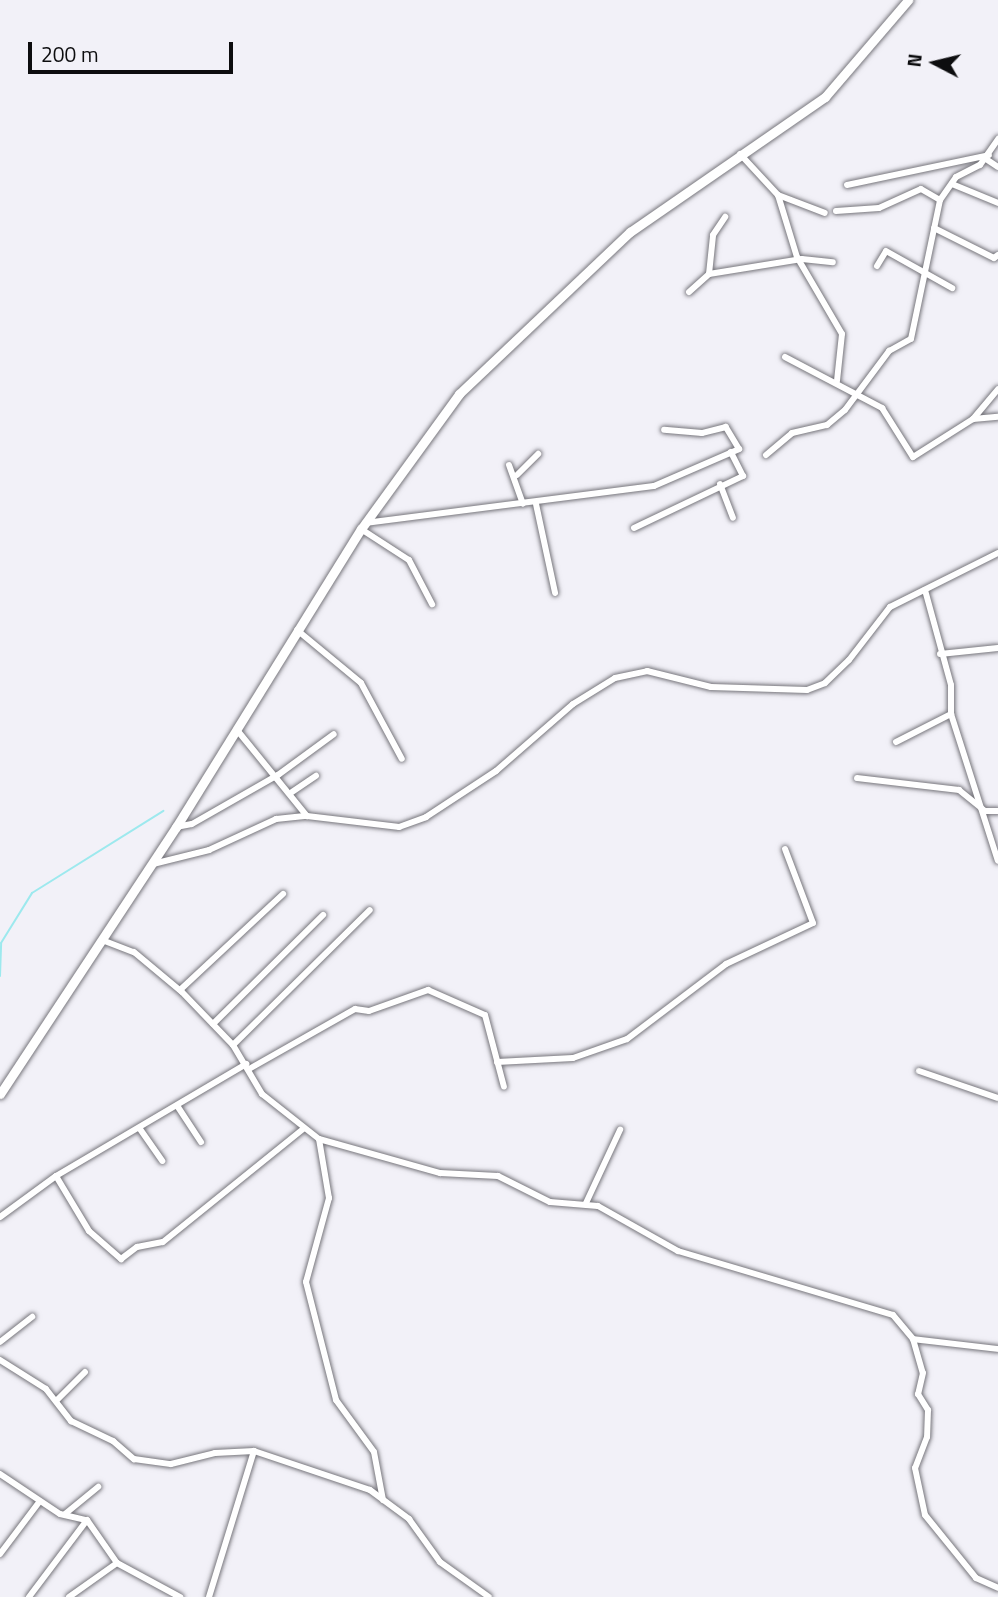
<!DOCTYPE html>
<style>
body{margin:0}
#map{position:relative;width:998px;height:1597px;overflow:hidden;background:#f2f1f8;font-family:"Titillium Web",sans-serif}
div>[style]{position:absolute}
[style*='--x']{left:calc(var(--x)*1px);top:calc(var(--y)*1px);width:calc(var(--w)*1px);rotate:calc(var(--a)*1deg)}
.stream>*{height:2px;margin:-1px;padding:0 1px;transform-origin:1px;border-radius:1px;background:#9de9ee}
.roads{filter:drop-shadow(0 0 2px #77767c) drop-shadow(0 0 2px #77767c)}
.minor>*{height:6px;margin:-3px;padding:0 3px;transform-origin:3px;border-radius:3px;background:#fff}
.secondary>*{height:9px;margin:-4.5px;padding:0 4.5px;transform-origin:4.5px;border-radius:4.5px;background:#fff}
span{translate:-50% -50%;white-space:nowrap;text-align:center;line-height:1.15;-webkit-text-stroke:5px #f2f1f8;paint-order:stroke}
.north{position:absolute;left:900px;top:28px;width:70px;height:70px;-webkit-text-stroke:5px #f2f1f8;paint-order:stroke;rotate:277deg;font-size:19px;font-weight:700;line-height:28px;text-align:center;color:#0d0d0f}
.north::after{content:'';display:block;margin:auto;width:24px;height:32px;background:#0d0d0f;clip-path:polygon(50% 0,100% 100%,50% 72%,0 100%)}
.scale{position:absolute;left:28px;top:42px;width:205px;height:32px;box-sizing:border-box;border:4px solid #0d0d0f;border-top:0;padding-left:9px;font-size:21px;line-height:24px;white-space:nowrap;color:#0d0d0f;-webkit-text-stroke:5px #f2f1f8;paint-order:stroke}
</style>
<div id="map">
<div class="stream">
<div style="--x:0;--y:976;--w:33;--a:-88"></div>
<div style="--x:1;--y:943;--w:59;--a:-58.2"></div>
<div style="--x:32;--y:893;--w:155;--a:-32"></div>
</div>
<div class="roads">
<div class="minor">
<div style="--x:740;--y:154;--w:56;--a:47.2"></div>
<div style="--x:778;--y:195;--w:65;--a:73"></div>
<div style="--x:797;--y:257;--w:89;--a:59.7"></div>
<div style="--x:842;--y:334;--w:47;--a:96.1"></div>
<div style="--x:986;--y:159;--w:14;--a:34"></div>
<div style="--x:952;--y:184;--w:50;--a:22.4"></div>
<div style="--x:847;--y:185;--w:145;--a:-11.9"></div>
<div style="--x:778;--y:195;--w:50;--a:21"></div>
<div style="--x:836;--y:211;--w:43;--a:-4"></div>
<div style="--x:879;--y:208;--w:46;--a:-24.3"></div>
<div style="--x:921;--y:189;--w:22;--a:30"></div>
<div style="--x:934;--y:228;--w:67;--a:26.6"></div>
<div style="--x:994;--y:258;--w:5;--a:-37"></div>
<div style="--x:877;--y:266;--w:17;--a:-59"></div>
<div style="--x:886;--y:251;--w:76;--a:29.3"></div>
<div style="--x:709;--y:274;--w:39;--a:-84"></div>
<div style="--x:713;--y:235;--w:22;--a:-56"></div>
<div style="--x:689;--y:292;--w:27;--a:-42"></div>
<div style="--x:709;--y:274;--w:94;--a:-9.2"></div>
<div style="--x:802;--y:259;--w:31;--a:6"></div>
<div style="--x:785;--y:357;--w:110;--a:27.7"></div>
<div style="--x:882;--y:408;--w:58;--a:57.7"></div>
<div style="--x:913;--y:457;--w:71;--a:-32.3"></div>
<div style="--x:973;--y:419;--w:39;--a:-50"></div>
<div style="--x:973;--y:419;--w:25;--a:-5"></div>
<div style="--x:766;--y:455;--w:34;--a:-40"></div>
<div style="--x:792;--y:433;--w:36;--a:-13"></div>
<div style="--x:827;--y:425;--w:23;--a:-40"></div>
<div style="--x:845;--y:410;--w:74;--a:-53.3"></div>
<div style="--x:889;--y:351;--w:25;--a:-29"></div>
<div style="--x:911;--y:339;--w:142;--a:-78.2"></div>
<div style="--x:940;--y:200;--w:28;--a:-55"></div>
<div style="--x:956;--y:177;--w:27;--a:-27"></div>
<div style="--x:980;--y:165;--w:32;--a:-55"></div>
<div style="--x:509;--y:465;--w:41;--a:70.3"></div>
<div style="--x:517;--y:475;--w:30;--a:-45"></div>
<div style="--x:720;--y:484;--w:36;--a:69"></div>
<div style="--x:536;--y:504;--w:91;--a:77.9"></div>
<div style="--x:365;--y:523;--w:291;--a:-7.3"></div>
<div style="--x:654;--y:486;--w:93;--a:-23.5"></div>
<div style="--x:739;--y:449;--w:26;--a:-121"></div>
<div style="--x:726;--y:427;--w:25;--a:166"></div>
<div style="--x:702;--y:433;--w:38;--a:-175"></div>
<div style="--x:634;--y:528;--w:121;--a:-25.5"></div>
<div style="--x:743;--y:476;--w:27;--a:-117"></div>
<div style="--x:361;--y:529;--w:57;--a:32.9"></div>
<div style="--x:409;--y:560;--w:50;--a:62.4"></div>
<div style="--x:925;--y:590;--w:98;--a:74.7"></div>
<div style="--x:951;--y:685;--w:29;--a:90"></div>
<div style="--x:951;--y:714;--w:154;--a:72.3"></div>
<div style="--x:297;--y:630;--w:83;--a:39.6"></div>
<div style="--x:361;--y:683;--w:86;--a:61.7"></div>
<div style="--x:940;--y:654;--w:58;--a:-5.9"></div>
<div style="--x:237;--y:730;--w:111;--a:50.9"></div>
<div style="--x:896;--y:742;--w:62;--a:-27"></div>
<div style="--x:857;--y:778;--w:103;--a:6.7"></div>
<div style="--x:959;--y:790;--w:33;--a:39"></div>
<div style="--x:985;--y:811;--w:13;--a:0"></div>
<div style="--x:292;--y:792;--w:29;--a:-34"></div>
<div style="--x:176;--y:827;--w:16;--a:-11"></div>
<div style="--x:192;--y:824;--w:99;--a:-29.7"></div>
<div style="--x:278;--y:775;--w:69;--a:-36.2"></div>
<div style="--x:153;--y:864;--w:58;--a:-14"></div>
<div style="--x:209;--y:850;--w:74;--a:-24.8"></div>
<div style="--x:276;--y:819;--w:31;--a:-6"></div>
<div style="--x:307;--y:816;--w:93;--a:6.8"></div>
<div style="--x:399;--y:827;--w:29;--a:-20"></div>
<div style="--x:426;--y:817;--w:84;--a:-33.3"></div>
<div style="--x:496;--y:771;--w:102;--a:-41"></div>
<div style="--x:573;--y:704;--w:49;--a:-31.8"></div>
<div style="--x:615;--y:678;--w:33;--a:-12"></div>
<div style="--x:647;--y:671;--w:66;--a:14"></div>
<div style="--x:711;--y:687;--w:96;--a:1.8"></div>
<div style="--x:807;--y:690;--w:19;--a:-21"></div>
<div style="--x:825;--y:683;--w:33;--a:-44"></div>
<div style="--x:849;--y:660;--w:67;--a:-52.3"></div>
<div style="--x:890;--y:607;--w:121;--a:-26.6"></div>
<div style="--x:102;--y:940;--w:34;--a:21"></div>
<div style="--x:134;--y:952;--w:62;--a:39.8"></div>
<div style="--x:182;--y:992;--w:74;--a:46.1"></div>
<div style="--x:233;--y:1045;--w:57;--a:59.4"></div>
<div style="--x:262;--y:1094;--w:73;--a:38.3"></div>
<div style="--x:319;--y:1139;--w:126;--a:15.7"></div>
<div style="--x:440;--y:1173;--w:58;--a:3"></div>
<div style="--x:498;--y:1176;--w:58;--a:26.6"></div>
<div style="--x:550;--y:1202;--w:48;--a:4.8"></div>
<div style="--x:598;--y:1206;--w:92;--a:29.4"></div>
<div style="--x:678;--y:1251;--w:224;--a:16.6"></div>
<div style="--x:893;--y:1315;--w:31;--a:50"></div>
<div style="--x:913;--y:1339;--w:35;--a:74"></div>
<div style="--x:923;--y:1373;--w:22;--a:103"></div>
<div style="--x:918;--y:1394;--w:19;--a:58"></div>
<div style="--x:928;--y:1410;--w:27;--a:92"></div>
<div style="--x:927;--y:1437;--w:33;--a:111"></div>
<div style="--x:915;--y:1468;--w:48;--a:78"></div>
<div style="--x:925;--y:1515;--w:81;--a:51"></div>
<div style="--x:976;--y:1578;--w:24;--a:24"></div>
<div style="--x:180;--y:990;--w:141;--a:-43"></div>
<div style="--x:213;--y:1024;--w:155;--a:-44.7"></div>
<div style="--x:233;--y:1045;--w:192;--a:-44.6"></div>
<div style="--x:497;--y:1062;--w:76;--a:-3"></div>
<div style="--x:573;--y:1058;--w:57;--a:-19.4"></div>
<div style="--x:627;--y:1039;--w:124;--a:-37.1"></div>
<div style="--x:726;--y:964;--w:96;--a:-25.2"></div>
<div style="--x:813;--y:923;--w:79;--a:-110.7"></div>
<div style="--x:249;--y:1069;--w:122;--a:-29.5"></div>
<div style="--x:355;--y:1009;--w:14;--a:8"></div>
<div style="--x:369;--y:1011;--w:63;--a:-19.6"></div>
<div style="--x:428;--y:990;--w:62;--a:23.7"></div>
<div style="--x:485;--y:1015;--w:74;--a:75.2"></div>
<div style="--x:919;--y:1071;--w:83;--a:18.9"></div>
<div style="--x:178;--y:1107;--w:42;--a:56.7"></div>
<div style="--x:140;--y:1129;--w:39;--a:55"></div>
<div style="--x:319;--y:1139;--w:60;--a:80.4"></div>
<div style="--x:329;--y:1198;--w:87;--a:105.3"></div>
<div style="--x:306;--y:1282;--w:122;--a:75.7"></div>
<div style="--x:336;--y:1400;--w:64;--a:53.8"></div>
<div style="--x:374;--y:1452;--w:49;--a:79.4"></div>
<div style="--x:56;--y:1176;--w:64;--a:59"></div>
<div style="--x:89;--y:1231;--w:43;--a:41.2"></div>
<div style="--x:121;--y:1259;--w:20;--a:-37"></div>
<div style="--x:137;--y:1247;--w:26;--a:-11"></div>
<div style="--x:163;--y:1242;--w:180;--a:-38.9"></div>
<div style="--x:586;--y:1203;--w:81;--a:-65"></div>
<div style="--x:0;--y:1217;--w:69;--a:-36.2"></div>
<div style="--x:56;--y:1176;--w:221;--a:-30.5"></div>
<div style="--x:913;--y:1339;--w:86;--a:6.7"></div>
<div style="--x:0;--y:1342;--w:41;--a:-38"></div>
<div style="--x:0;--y:1360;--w:54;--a:32.2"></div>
<div style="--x:46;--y:1389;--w:41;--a:52"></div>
<div style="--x:71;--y:1421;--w:47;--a:25.5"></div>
<div style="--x:113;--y:1441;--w:28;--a:41"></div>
<div style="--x:134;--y:1459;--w:37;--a:8"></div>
<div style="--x:171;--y:1464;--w:45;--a:-14"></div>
<div style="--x:215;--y:1453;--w:39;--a:-3"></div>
<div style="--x:254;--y:1451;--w:122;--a:18.6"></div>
<div style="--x:370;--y:1490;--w:49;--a:36.6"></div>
<div style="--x:409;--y:1519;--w:53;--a:54.2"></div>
<div style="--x:440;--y:1562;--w:60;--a:35.5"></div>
<div style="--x:56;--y:1401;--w:41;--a:-45"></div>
<div style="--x:0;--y:1474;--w:72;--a:33.7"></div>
<div style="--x:60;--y:1514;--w:28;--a:13"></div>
<div style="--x:87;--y:1520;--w:52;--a:55.1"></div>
<div style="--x:117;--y:1563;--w:72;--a:28.4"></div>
<div style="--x:65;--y:1514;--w:43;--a:-39.3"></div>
<div style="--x:0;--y:1554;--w:66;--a:-53"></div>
<div style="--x:29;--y:1597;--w:96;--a:-53"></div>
<div style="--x:69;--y:1597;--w:59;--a:-35.3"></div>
<div style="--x:209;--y:1597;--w:153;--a:-72.9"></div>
</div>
<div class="secondary">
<div style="--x:0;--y:1094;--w:320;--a:-56.6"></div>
<div style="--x:176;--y:827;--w:351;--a:-58.2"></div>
<div style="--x:361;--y:529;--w:167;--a:-54"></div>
<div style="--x:459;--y:394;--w:236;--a:-43.5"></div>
<div style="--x:630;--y:232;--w:237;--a:-34.7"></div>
<div style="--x:825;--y:97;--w:128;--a:-49.4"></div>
</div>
</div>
<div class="north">N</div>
<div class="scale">200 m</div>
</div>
